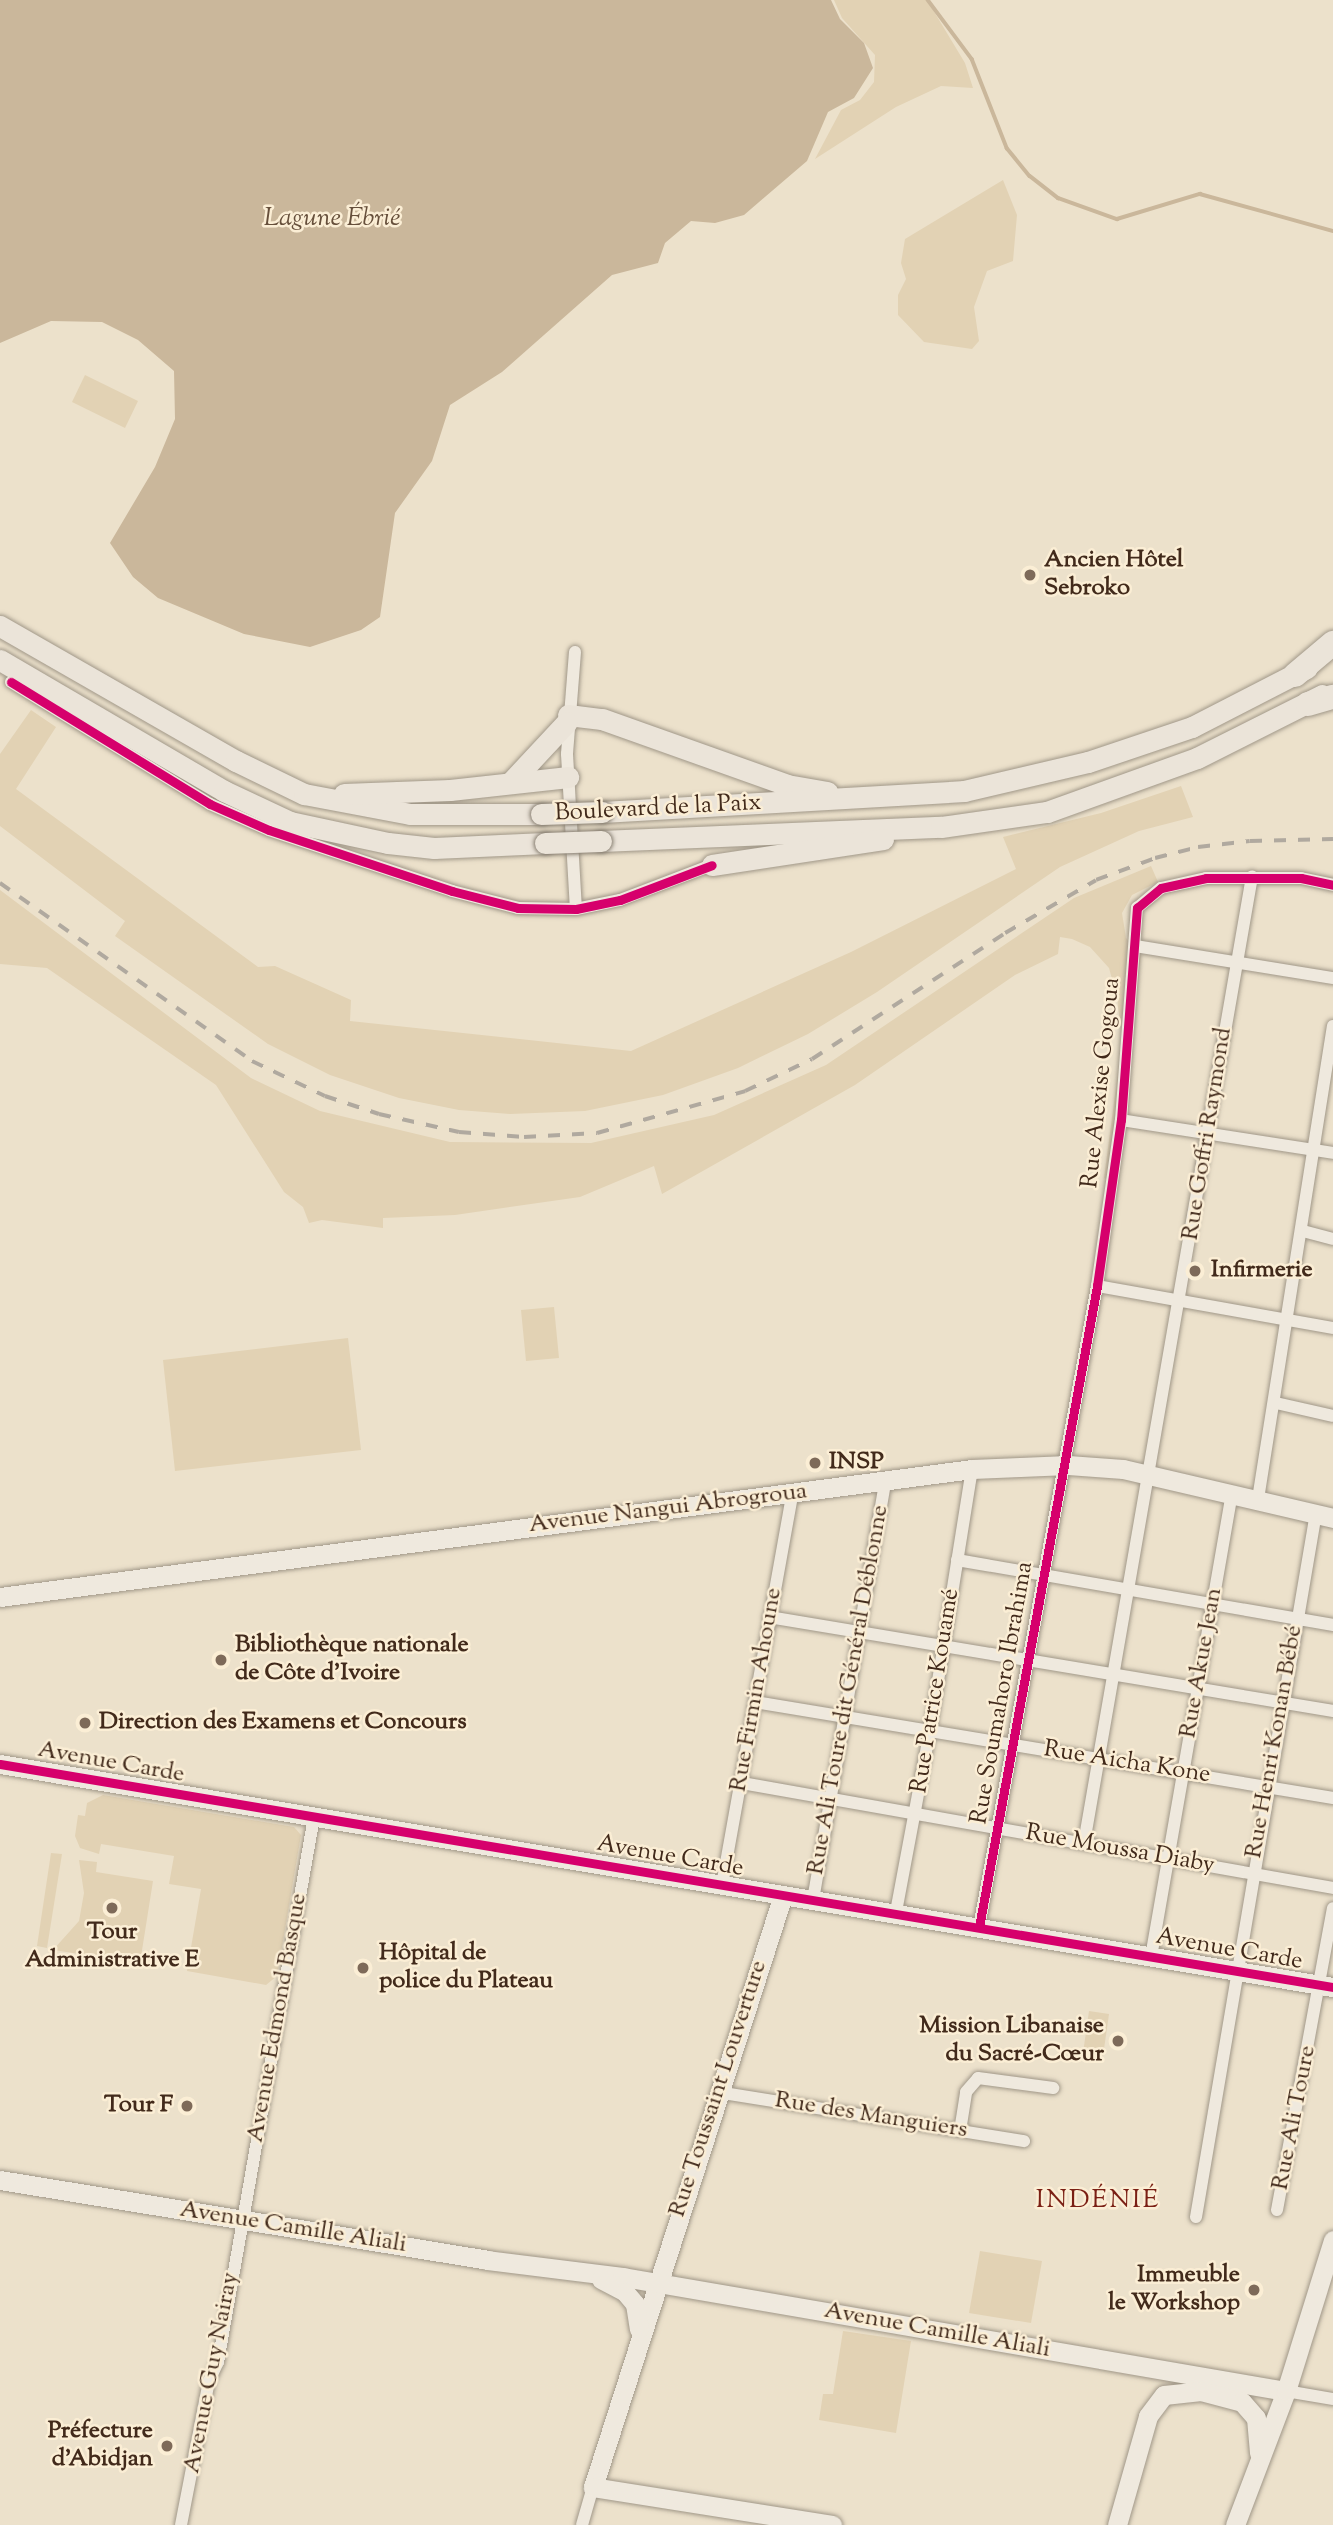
<!DOCTYPE html>
<meta charset="utf-8">
<style>
body{margin:0}
#map{position:relative;width:1333px;height:2525px;overflow:hidden;background:#ece1cb;font-family:"Sorts Mill Goudy",serif}
div>[style]{position:absolute}
[style*='--x']{left:calc(var(--x)*1px);top:calc(var(--y)*1px);width:calc(var(--w)*1px);rotate:calc(var(--a)*1deg)}
.green>*{inset:0;background:#e2d2b4}
.water>*{inset:0;background:#cab79b}
.stream>*{height:3.5px;margin:-1.75px;padding:0 1.75px;transform-origin:1.75px;border-radius:1.75px;background:#cab79b}
.roads{filter:drop-shadow(0 0 2px #a09788) drop-shadow(0 0 2px #a09788)}
.street>*{height:12px;margin:-6px;padding:0 6px;transform-origin:6px;border-radius:6px;background:#efe9de}
.secondary>*{height:19px;margin:-9.5px;padding:0 9.5px;transform-origin:9.5px;border-radius:9.5px;background:#efe9de}
.primary>*{height:21px;margin:-10.5px;padding:0 10.5px;transform-origin:10.5px;border-radius:10.5px;background:#ebe4d9}
.highway>*{height:24px;margin:-12px;padding:0 12px;transform-origin:12px;border-radius:12px;background:#ebe4d9}
.rail>*{height:3.5px;margin-top:-1.75px;transform-origin:0;background:repeating-linear-gradient(90deg,#b0a99f 0 12px,transparent 0 24px)}
.bridges{filter:drop-shadow(0 0 2px #877e71) drop-shadow(0 0 2px #877e71)}
.primary-bridge>*{height:21px;margin:-10.5px;padding:0 10.5px;transform-origin:10.5px;border-radius:10.5px;background:#ebe4d9}
.cycleway>*{height:9px;margin:-4.5px;padding:0 4.5px;transform-origin:4.5px;border-radius:4.5px;background:#d6006c}
.dots>*{width:19px;height:19px;translate:-50% -50%;box-sizing:border-box;border:4px solid #fbeed5;border-radius:50%}
span{translate:-50% -50%;white-space:nowrap;text-align:center;line-height:1.15;-webkit-text-stroke:5px #fbeed5;paint-order:stroke}
.poi-label{font-size:24px;color:#422a1b;font-weight:700}
.left{translate:0 -50%;text-align:left}
.right{translate:-100% -50%;text-align:right}
.street-label{font-size:24px;color:#422a1b}
.water-label{font-size:26px;color:#664f3b;font-style:italic}
.neighbourhood-label{font-size:26px;color:#7a1f14;letter-spacing:2px}
</style>
<div id="map">
<div class="green">
<div style="clip-path:polygon(834px 0,927px 0,965px 63px,973px 88px,941px 86px,896px 107px,815px 159px,841px 110px,860px 100px,874px 82px,875px 55px,842px 18px)"></div>
<div style="clip-path:polygon(1003px 180px,1017px 215px,1013px 261px,987px 271px,974px 307px,979px 341px,972px 349px,924px 342px,898px 315px,898px 295px,906px 279px,901px 263px,905px 239px)"></div>
<div style="clip-path:polygon(85px 375px,138px 401px,125px 428px,72px 402px)"></div>
<div style="clip-path:polygon(31px 710px,56px 727px,16px 789px,258px 967px,275px 966px,351px 1000px,350px 1021px,631px 1051px,851px 952px,1016px 869px,1003px 837px,1101px 813px,1181px 786px,1193px 817px,1139px 831px,1060px 867px,877px 992px,808px 1034px,738px 1068px,663px 1095px,585px 1111px,510px 1114px,459px 1110px,399px 1098px,330px 1075px,268px 1044px,115px 936px,125px 921px,0 826px,0 754px)"></div>
<div style="clip-path:polygon(1151px 866px,1158px 882px,1132px 895px,1122px 913px,1126px 938px,1141px 956px,1111px 1181px,1104px 1178px,1122px 1042px,1117px 997px,1109px 968px,1090px 947px,1072px 939px,1060px 937px,1058px 954px,1015px 975px,855px 1085px,662px 1194px,654px 1166px,580px 1197px,455px 1215px,383px 1218px,383px 1228px,322px 1220px,309px 1223px,303px 1207px,284px 1192px,216px 1085px,47px 968px,0 964px,0 890px,251px 1078px,320px 1111px,450px 1142px,591px 1143px,714px 1115px,826px 1065px,1074px 898px)"></div>
<div style="clip-path:polygon(554px 1307px,559px 1358px,526px 1361px,521px 1310px)"></div>
<div style="clip-path:polygon(348px 1338px,361px 1450px,175px 1471px,163px 1360px)"></div>
<div style="clip-path:polygon(103px 1795px,294px 1827px,301px 1835px,277px 1976px,266px 1985px,187px 1971px,201px 1889px,169px 1884px,174px 1856px,101px 1844px,99px 1854px,80px 1848px,75px 1836px,78px 1815px,85px 1816px,87px 1803px)"></div>
<div style="clip-path:polygon(51px 1853px,62px 1854px,47px 1948px,37px 1946px)"></div>
<div style="clip-path:polygon(79px 1860px,97px 1862px,96px 1872px,153px 1881px,140px 1963px,53px 1950px,79px 1921px,84px 1893px)"></div>
<div style="clip-path:polygon(1089px 2011px,1109px 2014px,1103px 2056px,1083px 2053px)"></div>
<div style="clip-path:polygon(980px 2251px,1042px 2261px,1031px 2323px,969px 2313px)"></div>
<div style="clip-path:polygon(843px 2331px,911px 2341px,896px 2433px,819px 2420px,823px 2394px,833px 2394px)"></div>
</div>
<div class="water">
<div style="clip-path:polygon(0 0,831px 0,840px 19px,864px 43px,873px 68px,854px 98px,828px 112px,807px 161px,744px 215px,715px 223px,691px 221px,665px 243px,658px 263px,612px 275px,502px 372px,450px 405px,432px 461px,395px 513px,380px 617px,361px 630px,310px 647px,244px 634px,158px 598px,133px 577px,110px 543px,155px 467px,175px 419px,174px 371px,138px 340px,102px 322px,51px 321px,0 343px)"></div>
</div>
<div class="stream">
<div style="--x:928;--y:0;--w:74;--a:53.3"></div>
<div style="--x:972;--y:59;--w:96;--a:68.5"></div>
<div style="--x:1007;--y:148;--w:36;--a:51"></div>
<div style="--x:1030;--y:176;--w:36;--a:38"></div>
<div style="--x:1058;--y:198;--w:63;--a:19.6"></div>
<div style="--x:1117;--y:219;--w:87;--a:-16.8"></div>
<div style="--x:1200;--y:194;--w:138;--a:15.5"></div>
</div>
<div class="roads">
<div class="street">
<div style="--x:575;--y:652;--w:102;--a:94.5"></div>
<div style="--x:567;--y:754;--w:155;--a:86.7"></div>
<div style="--x:11;--y:682;--w:233;--a:31.5"></div>
<div style="--x:210;--y:804;--w:64;--a:23.8"></div>
<div style="--x:269;--y:830;--w:193;--a:18.4"></div>
<div style="--x:452;--y:891;--w:68;--a:14.4"></div>
<div style="--x:518;--y:908;--w:58;--a:1"></div>
<div style="--x:576;--y:909;--w:45;--a:-11.6"></div>
<div style="--x:620;--y:900;--w:98;--a:-20.8"></div>
<div style="--x:1135;--y:946;--w:201;--a:9.2"></div>
<div style="--x:1121;--y:1120;--w:215;--a:8.8"></div>
<div style="--x:1303;--y:1231;--w:31;--a:15"></div>
<div style="--x:1097;--y:1286;--w:240;--a:10.1"></div>
<div style="--x:1276;--y:1403;--w:58;--a:12.8"></div>
<div style="--x:1258;--y:1499;--w:479;--a:-81"></div>
<div style="--x:957;--y:1560;--w:382;--a:9.8"></div>
<div style="--x:769;--y:1617;--w:572;--a:9.46"></div>
<div style="--x:755;--y:1702;--w:586;--a:9.43"></div>
<div style="--x:742;--y:1783;--w:600;--a:10.07"></div>
<div style="--x:1084;--y:1843;--w:981;--a:-80.14"></div>
<div style="--x:722;--y:1885;--w:397;--a:-79.8"></div>
<div style="--x:813;--y:1900;--w:425;--a:-80.2"></div>
<div style="--x:896;--y:1912;--w:184;--a:-79.4"></div>
<div style="--x:930;--y:1731;--w:265;--a:-80.9"></div>
<div style="--x:979;--y:1927;--w:652;--a:-79.57"></div>
<div style="--x:1097;--y:1286;--w:168;--a:-81.8"></div>
<div style="--x:1121;--y:1120;--w:213;--a:-85.7"></div>
<div style="--x:1137;--y:908;--w:31;--a:-40"></div>
<div style="--x:1161;--y:888;--w:46;--a:-12.5"></div>
<div style="--x:1206;--y:878;--w:95;--a:0"></div>
<div style="--x:1301;--y:878;--w:33;--a:12"></div>
<div style="--x:1151;--y:1957;--w:470;--a:-80.1"></div>
<div style="--x:717;--y:2092;--w:311;--a:9.1"></div>
<div style="--x:960;--y:2131;--w:39;--a:-81"></div>
<div style="--x:966;--y:2092;--w:18;--a:-49"></div>
<div style="--x:978;--y:2078;--w:76;--a:7.6"></div>
<div style="--x:1277;--y:2210;--w:307;--a:-79.5"></div>
<div style="--x:1196;--y:2217;--w:714;--a:-80.33"></div>
<div style="--x:1286;--y:2391;--w:48;--a:9.7"></div>
<div style="--x:181;--y:2525;--w:147;--a:-79"></div>
<div style="--x:209;--y:2381;--w:21;--a:-65"></div>
<div style="--x:218;--y:2362;--w:553;--a:-80.01"></div>
<div style="--x:582;--y:2525;--w:40;--a:-74"></div>
</div>
<div class="secondary">
<div style="--x:0;--y:1597;--w:980;--a:-7.5"></div>
<div style="--x:972;--y:1469;--w:96;--a:-2.4"></div>
<div style="--x:1068;--y:1465;--w:55;--a:4.2"></div>
<div style="--x:1123;--y:1469;--w:216;--a:13.1"></div>
<div style="--x:0;--y:1764;--w:1352;--a:9.5"></div>
<div style="--x:783;--y:1895;--w:622;--a:107.79"></div>
<div style="--x:593;--y:2487;--w:242;--a:9"></div>
<div style="--x:0;--y:2180;--w:494;--a:9.3"></div>
<div style="--x:487;--y:2260;--w:137;--a:7.1"></div>
<div style="--x:623;--y:2277;--w:673;--a:9.76"></div>
<div style="--x:601;--y:2279;--w:27;--a:28"></div>
<div style="--x:625;--y:2292;--w:16;--a:50"></div>
<div style="--x:635;--y:2304;--w:25;--a:81"></div>
<div style="--x:1117;--y:2525;--w:113;--a:-74.1"></div>
<div style="--x:1148;--y:2416;--w:26;--a:-53"></div>
<div style="--x:1164;--y:2395;--w:37;--a:-6"></div>
<div style="--x:1201;--y:2391;--w:42;--a:15"></div>
<div style="--x:1242;--y:2402;--w:21;--a:49"></div>
<div style="--x:1256;--y:2418;--w:35;--a:85"></div>
<div style="--x:1235;--y:2525;--w:143;--a:-69.2"></div>
<div style="--x:1286;--y:2391;--w:158;--a:-72.7"></div>
</div>
<div class="primary">
<div style="--x:0;--y:626;--w:272;--a:29.8"></div>
<div style="--x:236;--y:761;--w:76;--a:25.9"></div>
<div style="--x:304;--y:794;--w:108;--a:10.7"></div>
<div style="--x:410;--y:814;--w:131;--a:0"></div>
<div style="--x:0;--y:660;--w:259;--a:30.3"></div>
<div style="--x:224;--y:791;--w:73;--a:25.2"></div>
<div style="--x:290;--y:822;--w:100;--a:12.1"></div>
<div style="--x:388;--y:843;--w:46;--a:6.2"></div>
<div style="--x:434;--y:848;--w:111;--a:-2.6"></div>
<div style="--x:568;--y:715;--w:34;--a:7"></div>
<div style="--x:602;--y:719;--w:196;--a:19.6"></div>
<div style="--x:787;--y:785;--w:41;--a:9.9"></div>
<div style="--x:511;--y:782;--w:82;--a:-47"></div>
<div style="--x:344;--y:794;--w:106;--a:-2.2"></div>
<div style="--x:450;--y:790;--w:119;--a:-6.3"></div>
<div style="--x:602;--y:812;--w:363;--a:-3.3"></div>
<div style="--x:964;--y:791;--w:127;--a:-13.2"></div>
<div style="--x:1088;--y:762;--w:110;--a:-18.6"></div>
<div style="--x:1192;--y:727;--w:129;--a:-27.2"></div>
<div style="--x:601;--y:841;--w:340;--a:-2.4"></div>
<div style="--x:941;--y:827;--w:107;--a:-8.1"></div>
<div style="--x:1047;--y:812;--w:159;--a:-19.8"></div>
<div style="--x:1197;--y:758;--w:140;--a:-26.7"></div>
<div style="--x:712;--y:865;--w:173;--a:-8.6"></div>
</div>
<div class="highway">
<div style="--x:1295;--y:675;--w:50;--a:-40.1"></div>
<div style="--x:1308;--y:704;--w:26;--a:-16"></div>
</div>
</div>
<div class="rail">
<div style="--x:0;--y:883;--w:309;--a:35.2"></div>
<div style="--x:252;--y:1061;--w:81;--a:25.6"></div>
<div style="--x:325;--y:1096;--w:57;--a:18.4"></div>
<div style="--x:379;--y:1114;--w:82;--a:12.7"></div>
<div style="--x:459;--y:1132;--w:65;--a:4.4"></div>
<div style="--x:524;--y:1137;--w:73;--a:-3.1"></div>
<div style="--x:597;--y:1133;--w:154;--a:-15.8"></div>
<div style="--x:745;--y:1091;--w:74;--a:-25.5"></div>
<div style="--x:812;--y:1059;--w:230;--a:-33.1"></div>
<div style="--x:1005;--y:933;--w:105;--a:-30.2"></div>
<div style="--x:1096;--y:880;--w:63;--a:-20.4"></div>
<div style="--x:1155;--y:858;--w:44;--a:-14.3"></div>
<div style="--x:1198;--y:847;--w:52;--a:-6.6"></div>
<div style="--x:1250;--y:841;--w:83;--a:-1.4"></div>
</div>
<div class="bridges">
<div class="primary-bridge">
<div style="--x:541;--y:814;--w:61;--a:-1.9"></div>
<div style="--x:545;--y:843;--w:56;--a:-2"></div>
</div>
</div>
<div class="cycleway">
<div style="--x:11;--y:682;--w:233;--a:31.5"></div>
<div style="--x:210;--y:804;--w:64;--a:23.8"></div>
<div style="--x:269;--y:830;--w:193;--a:18.4"></div>
<div style="--x:452;--y:891;--w:68;--a:14.4"></div>
<div style="--x:518;--y:908;--w:58;--a:1"></div>
<div style="--x:576;--y:909;--w:45;--a:-11.6"></div>
<div style="--x:620;--y:900;--w:98;--a:-20.8"></div>
<div style="--x:0;--y:1764;--w:1352;--a:9.5"></div>
<div style="--x:979;--y:1927;--w:652;--a:-79.57"></div>
<div style="--x:1097;--y:1286;--w:168;--a:-81.8"></div>
<div style="--x:1121;--y:1120;--w:213;--a:-85.7"></div>
<div style="--x:1137;--y:908;--w:31;--a:-40"></div>
<div style="--x:1161;--y:888;--w:46;--a:-12.5"></div>
<div style="--x:1206;--y:878;--w:95;--a:0"></div>
<div style="--x:1301;--y:878;--w:33;--a:12"></div>
</div>
<div class="dots">
<div style="left:1030px;top:575px;background:#7e6a59"></div>
<div style="left:1195px;top:1271px;background:#7e6a59"></div>
<div style="left:815px;top:1463px;background:#7e6a59"></div>
<div style="left:221px;top:1660px;background:#7e6a59"></div>
<div style="left:85px;top:1723px;background:#7e6a59"></div>
<div style="left:112px;top:1908px;background:#7e6a59"></div>
<div style="left:363px;top:1968px;background:#7e6a59"></div>
<div style="left:1118px;top:2041px;background:#7e6a59"></div>
<div style="left:187px;top:2106px;background:#7e6a59"></div>
<div style="left:1254px;top:2290px;background:#7e6a59"></div>
<div style="left:167px;top:2446px;background:#7e6a59"></div>
</div>
<div class="poi-label">
<span class="left" style="left:1044px;top:575px">Ancien Hôtel<br>Sebroko</span>
<span class="left" style="left:1211px;top:1271px">Infirmerie</span>
<span class="left" style="left:829px;top:1463px">INSP</span>
<span class="left" style="left:235px;top:1660px">Bibliothèque nationale<br>de Côte d'Ivoire</span>
<span class="left" style="left:99px;top:1723px">Direction des Examens et Concours</span>
<span style="left:112px;top:1947px">Tour<br>Administrative E</span>
<span class="left" style="left:379px;top:1968px">Hôpital de<br>police du Plateau</span>
<span class="right" style="left:1104px;top:2041px">Mission Libanaise<br>du Sacré-Cœur</span>
<span class="right" style="left:173px;top:2106px">Tour F</span>
<span class="right" style="left:1240px;top:2290px">Immeuble<br>le Workshop</span>
<span class="right" style="left:153px;top:2446px">Préfecture<br>d'Abidjan</span>
</div>
<div class="street-label">
<span style="left:658px;top:809px;rotate:-3deg">Boulevard de la Paix</span>
<span style="left:1102px;top:1083px;rotate:-84deg">Rue Alexise Gogoua</span>
<span style="left:1208px;top:1134px;rotate:-81deg">Rue Goffri Raymond</span>
<span style="left:668px;top:1509px;rotate:-7deg">Avenue Nangui Abrogroua</span>
<span style="left:1202px;top:1663px;rotate:-80deg">Rue Akue Jean</span>
<span style="left:757px;top:1690px;rotate:-80deg">Rue Firmin Ahoune</span>
<span style="left:849px;top:1690px;rotate:-80deg">Rue Ali Toure dit Général Déblonne</span>
<span style="left:936px;top:1691px;rotate:-81deg">Rue Patrice Kouamé</span>
<span style="left:1003px;top:1693px;rotate:-80deg">Rue Soumahoro Ibrahima</span>
<span style="left:1275px;top:1742px;rotate:-80deg">Rue Henri Konan Bébé</span>
<span style="left:111px;top:1763px;rotate:10deg">Avenue Carde</span>
<span style="left:1127px;top:1763px;rotate:9deg">Rue Aicha Kone</span>
<span style="left:1120px;top:1850px;rotate:10deg">Rue Moussa Diaby</span>
<span style="left:670px;top:1857px;rotate:10deg">Avenue Carde</span>
<span style="left:1229px;top:1950px;rotate:10deg">Avenue Carde</span>
<span style="left:278px;top:2018px;rotate:-80deg">Avenue Edmond Basque</span>
<span style="left:719px;top:2089px;rotate:-72deg">Rue Toussaint Louverture</span>
<span style="left:871px;top:2116px;rotate:9deg">Rue des Manguiers</span>
<span style="left:1295px;top:2118px;rotate:-79deg">Rue Ali Toure</span>
<span style="left:293px;top:2228px;rotate:9deg">Avenue Camille Aliali</span>
<span style="left:937px;top:2331px;rotate:10deg">Avenue Camille Aliali</span>
<span style="left:212px;top:2373px;rotate:-79deg">Avenue Guy Nairay</span>
</div>
<div class="water-label">
<span style="left:332px;top:219px">Lagune Ébrié</span>
</div>
<div class="neighbourhood-label">
<span style="left:1098px;top:2201px">INDÉNIÉ</span>
</div>
</div>
